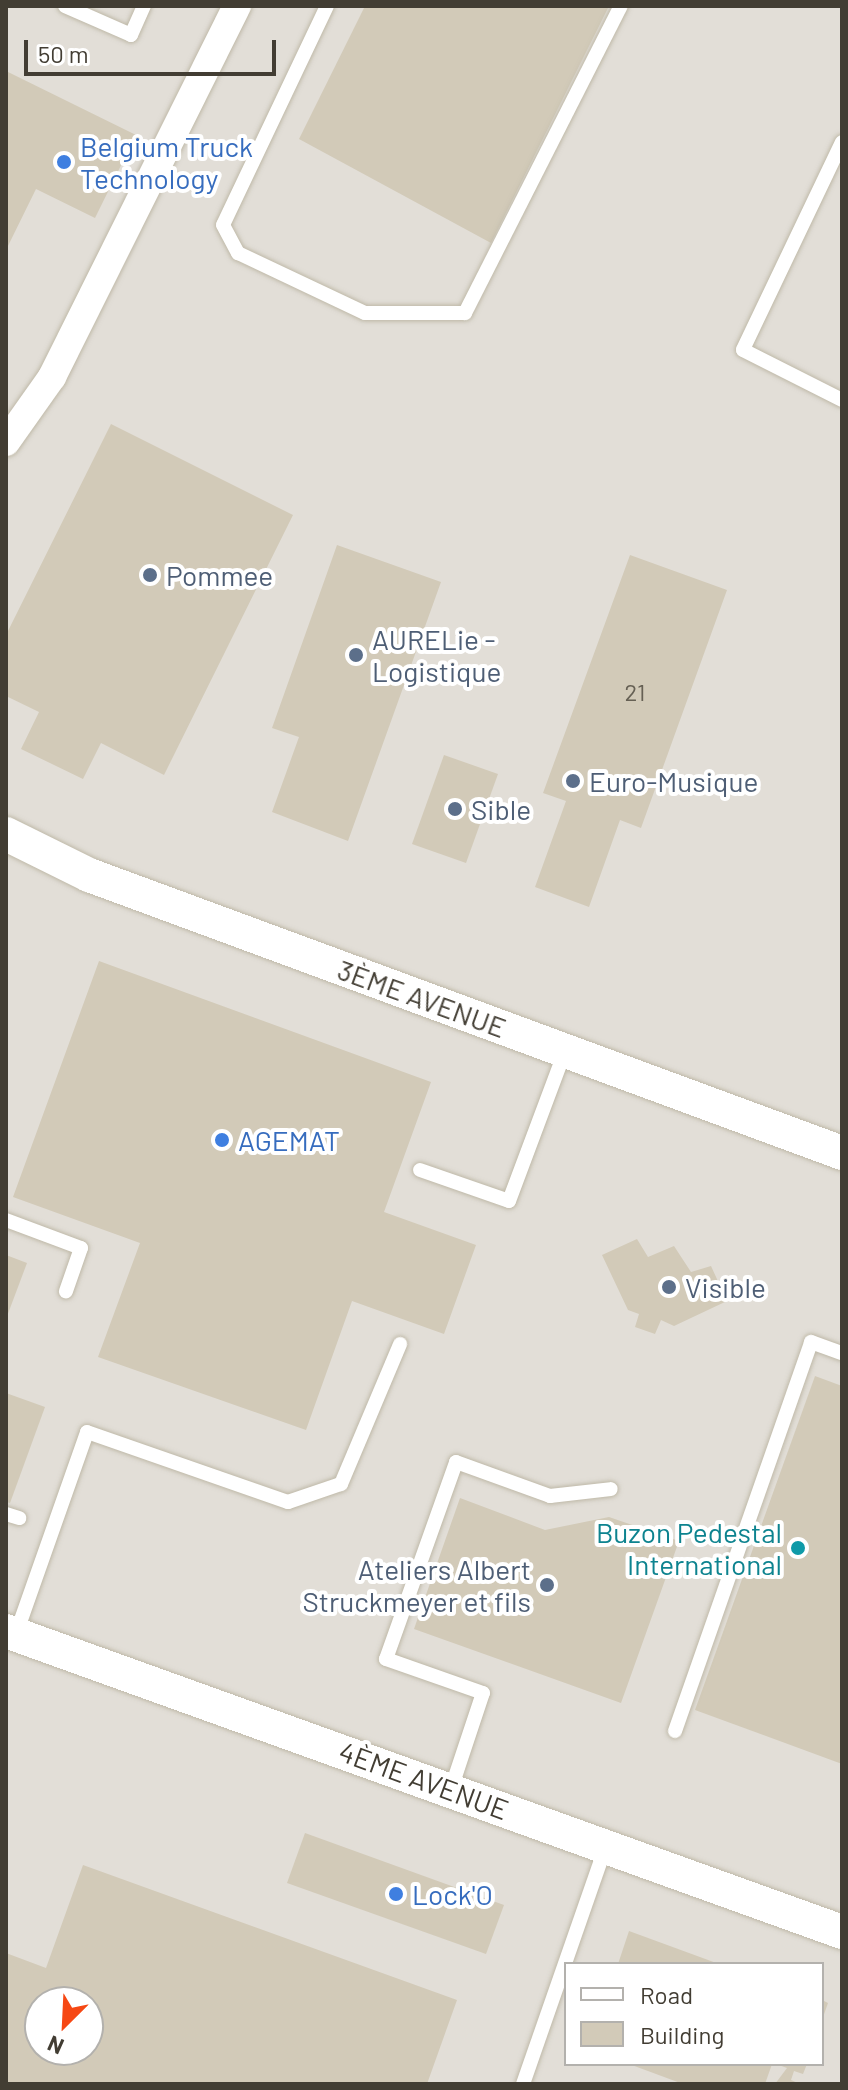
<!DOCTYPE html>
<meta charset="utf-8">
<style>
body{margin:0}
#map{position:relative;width:848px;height:2090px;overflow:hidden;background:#f1eee2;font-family:Barlow,sans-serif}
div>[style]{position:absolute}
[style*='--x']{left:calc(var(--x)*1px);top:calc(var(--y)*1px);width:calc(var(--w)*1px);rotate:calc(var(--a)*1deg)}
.industrial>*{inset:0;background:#e2ded7}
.building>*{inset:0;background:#d2cab8}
.roads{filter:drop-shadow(0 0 2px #bfb9a8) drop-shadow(0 0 2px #bfb9a8)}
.service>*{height:14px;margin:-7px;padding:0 7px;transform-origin:7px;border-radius:7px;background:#fff}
.minor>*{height:28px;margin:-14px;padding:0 14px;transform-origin:14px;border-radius:14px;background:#fff}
.tertiary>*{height:34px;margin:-17px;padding:0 17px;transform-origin:17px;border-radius:17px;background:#fff}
.dots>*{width:22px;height:22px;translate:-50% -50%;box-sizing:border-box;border:4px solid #fff;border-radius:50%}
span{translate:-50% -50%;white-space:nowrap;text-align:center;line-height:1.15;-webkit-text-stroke:8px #fff;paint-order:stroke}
.number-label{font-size:24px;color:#666054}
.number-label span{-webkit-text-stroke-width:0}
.shop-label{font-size:28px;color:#366cbe}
.left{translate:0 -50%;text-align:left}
.service-label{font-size:28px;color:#4e5e75}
.right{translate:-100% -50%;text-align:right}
.street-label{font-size:28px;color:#423d33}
.culture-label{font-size:28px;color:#0d838f}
.frame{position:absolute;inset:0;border:8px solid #423d33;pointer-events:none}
.legend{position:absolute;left:564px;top:1962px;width:260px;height:104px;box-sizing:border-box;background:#fff;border:2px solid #b3b1ad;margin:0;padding:10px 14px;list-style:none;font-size:24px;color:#423d33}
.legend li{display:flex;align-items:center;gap:16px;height:40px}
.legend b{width:40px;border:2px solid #b3b1ad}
.north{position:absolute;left:24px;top:1986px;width:80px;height:80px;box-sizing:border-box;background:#fff;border:2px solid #b3b1ad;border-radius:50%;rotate:204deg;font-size:22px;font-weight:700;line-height:32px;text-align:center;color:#423d33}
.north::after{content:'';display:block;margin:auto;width:28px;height:36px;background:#f64814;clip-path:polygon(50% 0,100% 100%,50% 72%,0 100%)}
.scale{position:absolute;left:24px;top:40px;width:252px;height:36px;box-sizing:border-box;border:4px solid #423d33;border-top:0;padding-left:10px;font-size:24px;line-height:28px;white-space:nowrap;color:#423d33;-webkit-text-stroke:6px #fff;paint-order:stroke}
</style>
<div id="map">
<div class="industrial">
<div style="clip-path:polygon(evenodd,6px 6px,842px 6px,842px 2084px,6px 2084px,6px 6px,566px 1964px,822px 1964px,822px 2064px,566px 2064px,566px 1964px,6px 6px,40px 2002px,88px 2002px,88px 2050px,40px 2050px,40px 2002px)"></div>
</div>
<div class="building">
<div style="clip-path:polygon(365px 6px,609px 6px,491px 243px,299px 139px)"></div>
<div style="clip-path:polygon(6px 71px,136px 135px,95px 218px,36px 189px,6px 250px)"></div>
<div style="clip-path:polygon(111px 424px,293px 515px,164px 775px,101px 743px,83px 779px,21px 749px,39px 712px,6px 696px,6px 635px)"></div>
<div style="clip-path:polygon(337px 545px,441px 582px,348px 841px,272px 812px,299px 737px,272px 728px)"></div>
<div style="clip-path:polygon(630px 555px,727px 590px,641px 828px,620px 820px,589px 907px,535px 887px,566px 801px,543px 793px)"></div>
<div style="clip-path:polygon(444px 755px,498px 774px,466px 863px,412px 844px)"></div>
<div style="clip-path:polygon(99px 961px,431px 1082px,384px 1212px,476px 1245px,444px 1334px,352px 1301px,306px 1430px,98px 1357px,140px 1243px,13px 1197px)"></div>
<div style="clip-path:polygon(637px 1239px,648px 1257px,674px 1246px,691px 1272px,711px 1266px,727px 1301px,674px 1326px,661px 1320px,655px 1334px,635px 1327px,639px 1314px,628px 1310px,602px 1255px)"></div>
<div style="clip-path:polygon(6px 1255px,27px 1263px,6px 1319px)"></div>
<div style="clip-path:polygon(815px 1376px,842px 1386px,842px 1764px,695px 1710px)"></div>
<div style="clip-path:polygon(6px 1393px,45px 1407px,10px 1503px,6px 1502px)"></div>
<div style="clip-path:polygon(460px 1498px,545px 1530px,609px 1517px,679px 1541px,621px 1703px,414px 1629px)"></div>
<div style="clip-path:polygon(305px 1833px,504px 1905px,486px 1954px,287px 1883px)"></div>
<div style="clip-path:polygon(evenodd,83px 1865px,457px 2000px,427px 2084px,6px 2084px,6px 1953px,46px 1968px,83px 1865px,40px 2002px,88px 2002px,88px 2050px,40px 2050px,40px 2002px)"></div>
<div style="clip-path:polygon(629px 1931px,719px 1964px,618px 1964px)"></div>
<div style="clip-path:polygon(822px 2000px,828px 2003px,822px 2020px)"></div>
<div style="clip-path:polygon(629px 2064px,772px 2064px,765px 2084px,683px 2084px)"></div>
<div style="clip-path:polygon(776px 2064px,807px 2064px,803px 2074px,794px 2071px,791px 2080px,800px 2084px,775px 2084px,787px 2068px)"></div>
</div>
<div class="roads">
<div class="service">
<div style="--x:65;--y:6;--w:72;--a:23.7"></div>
<div style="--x:131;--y:35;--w:32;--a:-66"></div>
<div style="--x:327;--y:6;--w:242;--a:115.4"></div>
<div style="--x:223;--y:225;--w:32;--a:62"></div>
<div style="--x:238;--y:253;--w:140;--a:25.3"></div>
<div style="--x:365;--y:313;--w:100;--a:0"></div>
<div style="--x:465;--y:313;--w:344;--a:-63.1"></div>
<div style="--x:842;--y:142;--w:230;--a:115.5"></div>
<div style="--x:743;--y:350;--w:111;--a:26.8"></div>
<div style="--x:420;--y:1170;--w:94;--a:19.2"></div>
<div style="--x:509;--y:1201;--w:160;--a:-69.5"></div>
<div style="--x:6;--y:1220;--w:80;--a:20.5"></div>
<div style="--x:81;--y:1248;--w:46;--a:109.2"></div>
<div style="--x:6;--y:1514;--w:14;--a:17"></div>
<div style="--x:16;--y:1634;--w:214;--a:-70.6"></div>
<div style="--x:87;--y:1432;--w:213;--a:19.2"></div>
<div style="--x:288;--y:1502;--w:56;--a:-18.8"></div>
<div style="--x:341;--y:1484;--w:152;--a:-67.1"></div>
<div style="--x:675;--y:1731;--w:412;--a:-70.7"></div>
<div style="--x:811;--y:1342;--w:33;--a:20"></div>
<div style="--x:451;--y:1789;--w:101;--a:-71.6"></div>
<div style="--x:483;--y:1693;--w:103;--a:-160.7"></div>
<div style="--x:386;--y:1659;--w:209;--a:-70.4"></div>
<div style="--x:456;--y:1462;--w:100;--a:19.9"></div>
<div style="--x:550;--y:1496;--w:61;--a:-6.5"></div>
<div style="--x:523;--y:2084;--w:253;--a:-70.8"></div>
</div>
<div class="minor">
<div style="--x:6;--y:442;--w:80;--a:-54.7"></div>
<div style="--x:52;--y:377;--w:415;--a:-63.5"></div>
</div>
<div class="tertiary">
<div style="--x:6;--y:834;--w:93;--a:26.3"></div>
<div style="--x:89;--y:875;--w:803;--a:20.26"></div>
<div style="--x:6;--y:1631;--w:889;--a:19.8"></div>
</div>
</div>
<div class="dots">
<div style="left:64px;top:162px;background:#3f7fe0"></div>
<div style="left:150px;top:575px;background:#5c6f8a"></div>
<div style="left:356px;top:655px;background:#5c6f8a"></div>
<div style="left:573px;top:781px;background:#5c6f8a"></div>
<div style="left:455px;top:809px;background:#5c6f8a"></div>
<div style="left:222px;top:1140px;background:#3f7fe0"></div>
<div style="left:669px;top:1287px;background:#5c6f8a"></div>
<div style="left:798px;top:1548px;background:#0f9aa8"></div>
<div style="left:547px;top:1585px;background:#5c6f8a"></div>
<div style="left:396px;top:1894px;background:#3f7fe0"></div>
</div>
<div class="number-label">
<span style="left:635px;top:692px">21</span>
</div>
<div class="shop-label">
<span class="left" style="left:80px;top:162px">Belgium Truck<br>Technology</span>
<span class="left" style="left:238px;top:1140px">AGEMAT</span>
<span class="left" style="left:412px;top:1894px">Lock'O</span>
</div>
<div class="service-label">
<span class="left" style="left:166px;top:575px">Pommee</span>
<span class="left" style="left:372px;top:655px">AURELie -<br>Logistique</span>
<span class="left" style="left:589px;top:781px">Euro-Musique</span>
<span class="left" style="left:471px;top:809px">Sible</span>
<span class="left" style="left:685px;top:1287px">Visible</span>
<span class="right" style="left:531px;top:1585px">Ateliers Albert<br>Struckmeyer et fils</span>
</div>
<div class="street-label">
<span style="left:422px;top:998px;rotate:20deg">3ÈME AVENUE</span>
<span style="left:424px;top:1780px;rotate:20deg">4ÈME AVENUE</span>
</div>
<div class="culture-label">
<span class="right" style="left:782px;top:1548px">Buzon Pedestal<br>International</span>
</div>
<div class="frame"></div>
<ul class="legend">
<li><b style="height:10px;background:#fff"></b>Road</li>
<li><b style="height:22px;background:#d2cab8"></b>Building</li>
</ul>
<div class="north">N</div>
<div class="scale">50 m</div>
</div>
